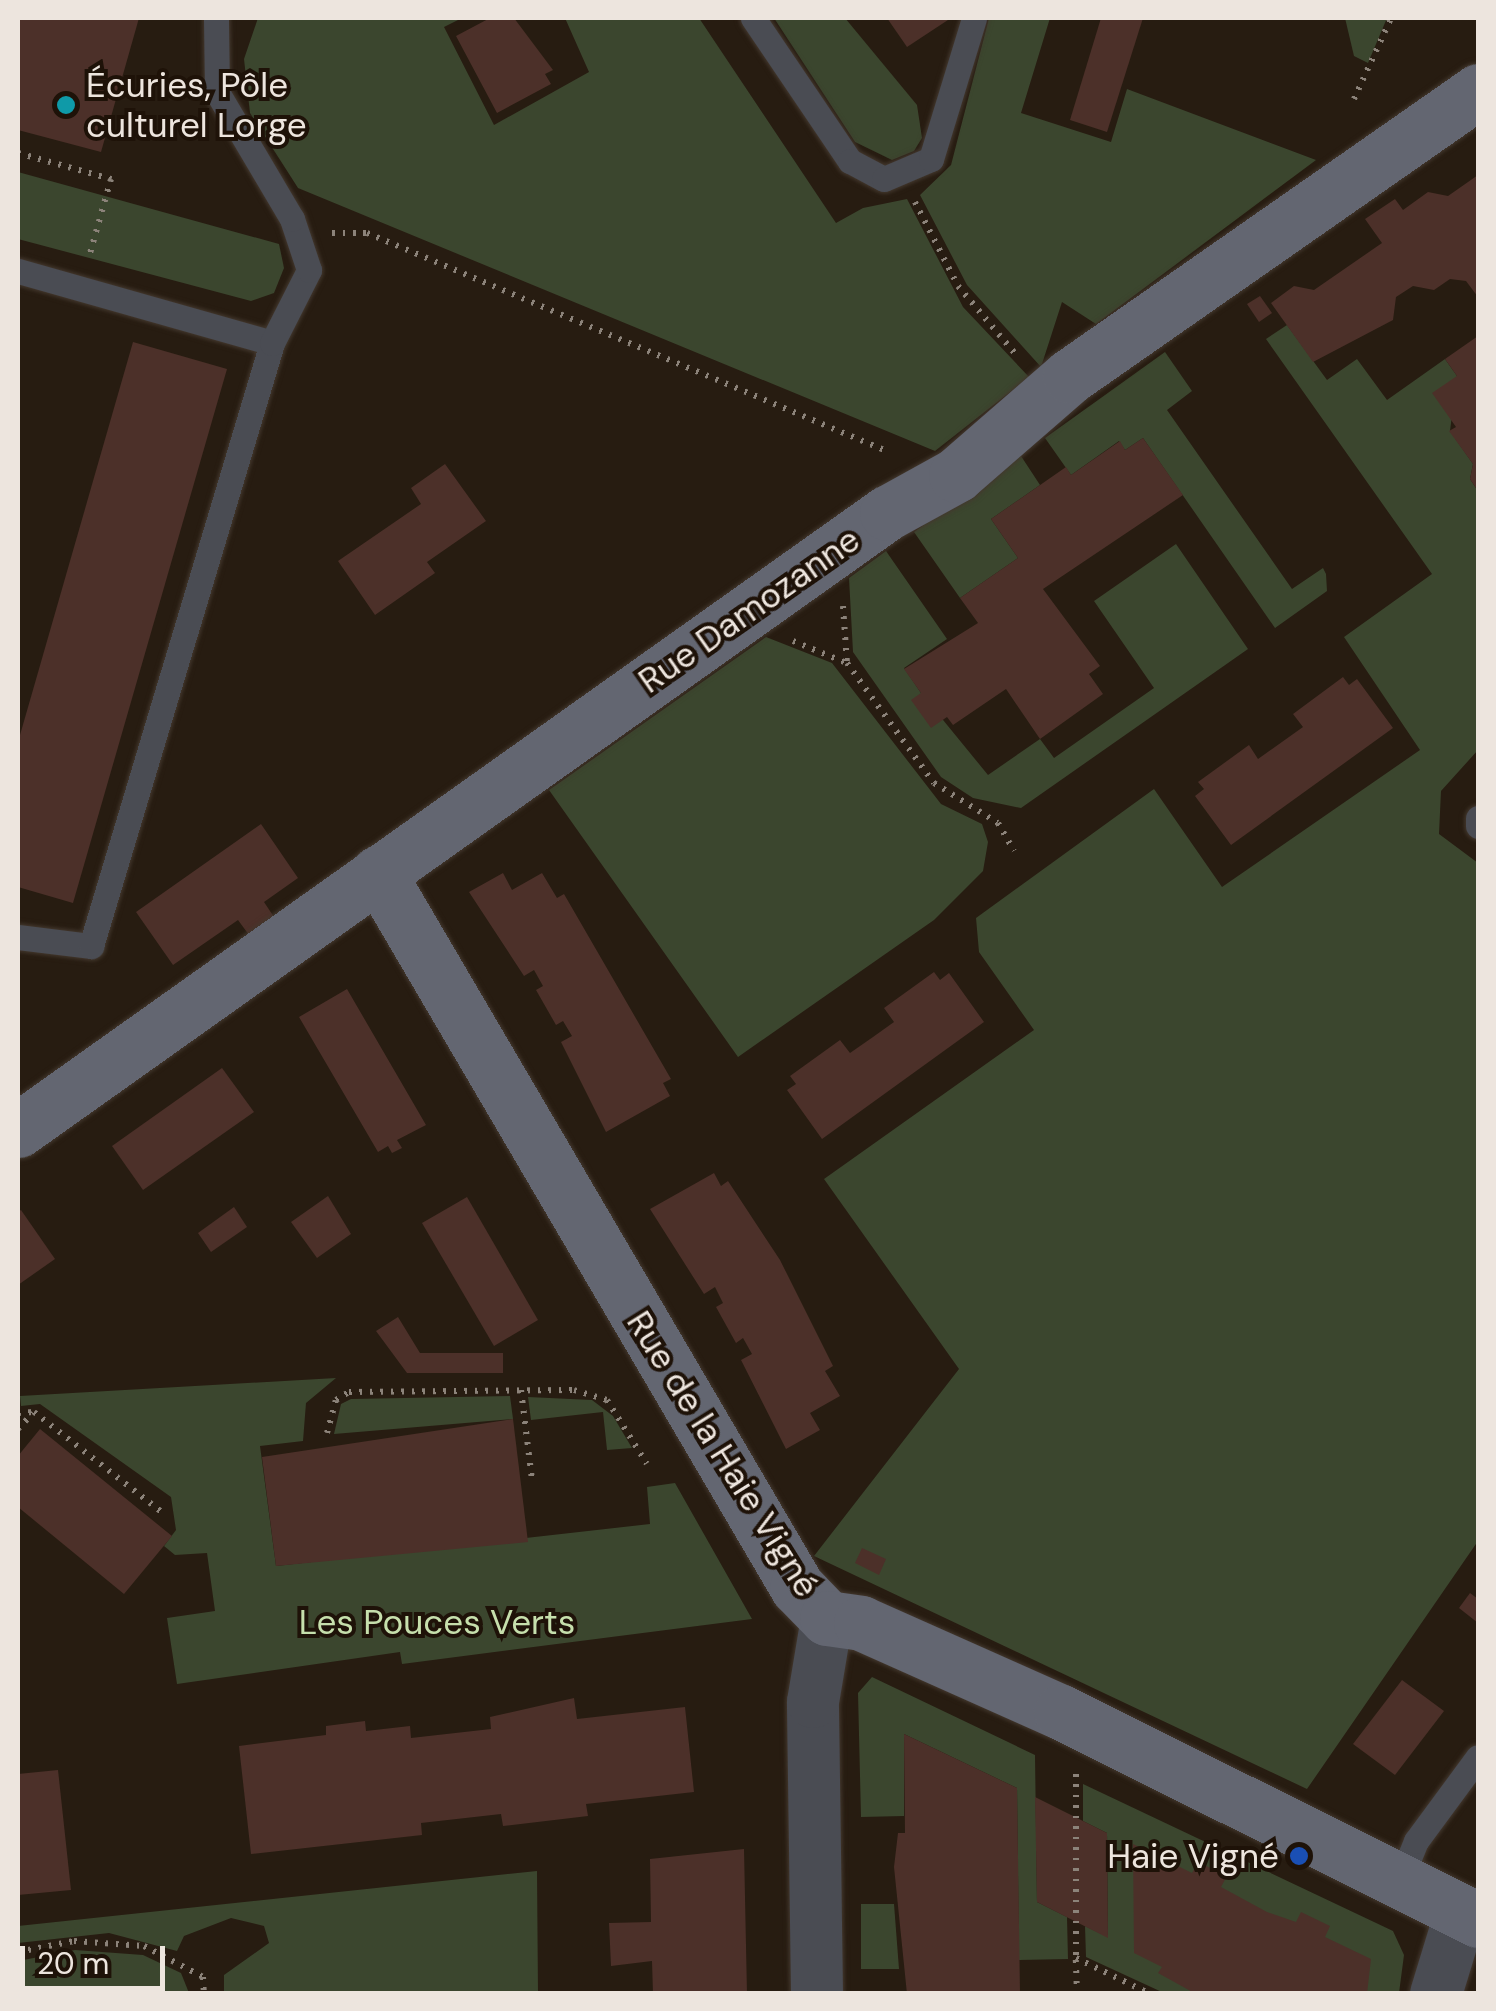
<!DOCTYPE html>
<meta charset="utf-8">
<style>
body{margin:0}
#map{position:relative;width:1496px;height:2011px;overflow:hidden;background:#271c11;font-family:"DM Sans",sans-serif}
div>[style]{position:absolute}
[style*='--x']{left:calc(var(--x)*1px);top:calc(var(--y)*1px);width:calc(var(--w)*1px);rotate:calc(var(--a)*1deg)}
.green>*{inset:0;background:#3b462e}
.building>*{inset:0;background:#4c3029}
.path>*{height:6px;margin-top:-3px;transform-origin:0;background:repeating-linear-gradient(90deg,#8c837a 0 2.5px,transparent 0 10.5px)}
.roads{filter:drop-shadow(0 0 2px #43382e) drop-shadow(0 0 2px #43382e)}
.lane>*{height:25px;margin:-12.5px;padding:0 12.5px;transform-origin:12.5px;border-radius:12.5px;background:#4a4c53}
.street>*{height:52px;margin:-26px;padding:0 26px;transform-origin:26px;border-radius:26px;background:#4a4c53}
.secondary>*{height:55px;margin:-27.5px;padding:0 27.5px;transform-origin:27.5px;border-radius:27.5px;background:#636671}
.dots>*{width:28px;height:28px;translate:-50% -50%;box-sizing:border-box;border:5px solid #1e1208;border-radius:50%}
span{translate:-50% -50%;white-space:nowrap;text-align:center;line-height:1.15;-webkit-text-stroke:8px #1e1208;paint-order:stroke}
.poi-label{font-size:35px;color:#ede5de}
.left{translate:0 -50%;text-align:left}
.right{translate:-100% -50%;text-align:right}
.street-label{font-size:35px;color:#ede5de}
.park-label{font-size:35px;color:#c6dfac}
.frame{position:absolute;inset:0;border:20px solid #ede5de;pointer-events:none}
.scale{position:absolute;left:20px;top:1946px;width:145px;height:45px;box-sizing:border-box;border:5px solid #ede5de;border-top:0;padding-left:12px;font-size:30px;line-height:35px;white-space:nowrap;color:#ede5de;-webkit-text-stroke:8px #1e1208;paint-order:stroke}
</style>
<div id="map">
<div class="green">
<div style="clip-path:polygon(258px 18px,462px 18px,444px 27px,494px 125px,589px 72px,565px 18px,699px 18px,836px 223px,863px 208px,907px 199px,963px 307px,1029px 377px,935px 451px,298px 188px,250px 113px,244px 59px)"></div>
<div style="clip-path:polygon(774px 18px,845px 18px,917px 105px,922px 138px,914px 151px,892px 160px,855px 142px)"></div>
<div style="clip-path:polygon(989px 18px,1050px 18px,1021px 113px,1111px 142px,1127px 89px,1316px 160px,1096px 324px,1062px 302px,1041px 367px,967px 285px,920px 195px,951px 165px)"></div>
<div style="clip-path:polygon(1345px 18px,1387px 18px,1368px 63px,1354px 56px)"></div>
<div style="clip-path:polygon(18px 172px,279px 244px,284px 268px,274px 293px,251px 301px,18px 239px)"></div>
<div style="clip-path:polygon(1287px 325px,1327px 380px,1357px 359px,1387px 400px,1445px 359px,1457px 376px,1450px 431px,1473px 464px,1470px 479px,1478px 491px,1478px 750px,1441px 791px,1439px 834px,1478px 863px,1478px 1541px,1307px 1789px,814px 1556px,959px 1369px,824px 1179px,1034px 1030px,979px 952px,976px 918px,1154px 789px,1222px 887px,1420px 750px,1344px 637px,1432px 574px,1266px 339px)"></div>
<div style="clip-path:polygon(1165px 352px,1192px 391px,1167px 410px,1292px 589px,1323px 568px,1326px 574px,1327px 591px,1275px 628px,1143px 438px,1125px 450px,1119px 441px,1071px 475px,1045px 438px)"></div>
<div style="clip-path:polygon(1021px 456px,1040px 485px,991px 519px,1018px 558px,960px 598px,914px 532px)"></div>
<div style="clip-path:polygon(1176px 544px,1248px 649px,1021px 808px,973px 798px,941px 777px,853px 652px,849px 578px,886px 551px,947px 639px,904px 668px,921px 693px,988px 775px,1040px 739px,1054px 758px,1154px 688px,1094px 601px)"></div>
<div style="clip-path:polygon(766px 637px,832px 663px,941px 804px,982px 824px,988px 842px,983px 871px,934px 920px,738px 1057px,549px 790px)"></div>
<div style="clip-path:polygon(336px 1378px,306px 1403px,303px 1441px,260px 1446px,276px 1566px,650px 1524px,647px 1487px,675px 1483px,752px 1619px,402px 1664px,400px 1652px,177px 1684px,167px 1618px,215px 1611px,207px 1553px,175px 1555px,164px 1546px,176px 1530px,171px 1497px,40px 1404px,21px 1406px,20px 1396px)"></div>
<div style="clip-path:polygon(510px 1396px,513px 1419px,334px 1434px,341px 1404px,351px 1399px)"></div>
<div style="clip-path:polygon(528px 1397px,592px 1400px,613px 1416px,632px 1448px,607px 1450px,603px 1412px,531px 1420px)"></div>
<div style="clip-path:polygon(872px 1677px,1035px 1755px,1037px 1902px,1067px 1917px,1068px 1959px,1019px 1960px,1017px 1788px,904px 1734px,904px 1816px,861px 1817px,858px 1693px)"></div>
<div style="clip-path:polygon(1083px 1784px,1393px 1931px,1404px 1955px,1399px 1993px,1164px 1993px,1086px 1957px,1085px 1926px,1108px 1937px,1107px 1833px,1083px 1821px)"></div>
<div style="clip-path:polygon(537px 1871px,538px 1993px,224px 1993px,224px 1975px,269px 1943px,264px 1926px,231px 1918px,184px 1936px,177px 1951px,109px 1933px,18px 1943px,18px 1926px)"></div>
<div style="clip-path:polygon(861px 1904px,894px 1904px,899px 1969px,861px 1969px)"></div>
<div style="clip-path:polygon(75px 1950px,143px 1955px,181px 1973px,189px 1993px,18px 1993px,18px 1961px)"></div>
</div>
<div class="building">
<div style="clip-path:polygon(18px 18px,139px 18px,101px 152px,18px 130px)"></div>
<div style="clip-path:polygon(490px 18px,514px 18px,553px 70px,545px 74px,551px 84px,497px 113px,456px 36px)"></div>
<div style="clip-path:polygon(887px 18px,951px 18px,907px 47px)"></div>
<div style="clip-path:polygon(1101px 18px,1143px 18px,1107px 132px,1070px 120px)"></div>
<div style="clip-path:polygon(1478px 175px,1478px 297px,1466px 281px,1450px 279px,1434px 290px,1413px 286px,1396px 297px,1393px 320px,1313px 362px,1271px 303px,1294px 286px,1314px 290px,1382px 243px,1365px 219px,1395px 199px,1403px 210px,1428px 192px,1448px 196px)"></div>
<div style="clip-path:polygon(1260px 296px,1272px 313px,1259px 322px,1247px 304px)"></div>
<div style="clip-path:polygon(1478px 336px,1478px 491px,1470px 479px,1473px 464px,1449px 431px,1456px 427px,1432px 393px,1457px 376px,1445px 359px)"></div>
<div style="clip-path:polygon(133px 342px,227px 369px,73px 903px,18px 887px,18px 742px)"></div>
<div style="clip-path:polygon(1143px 438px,1183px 495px,1043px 589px,1100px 666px,1089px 674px,1103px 694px,1040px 739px,1006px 689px,953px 725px,947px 717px,931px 728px,911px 700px,921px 693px,904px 669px,978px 623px,960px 598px,1018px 558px,991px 519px,1066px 467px,1071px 475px,1120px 441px,1125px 450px)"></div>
<div style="clip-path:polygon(445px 464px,486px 521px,427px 562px,435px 573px,375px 615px,338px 561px,421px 504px,411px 488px)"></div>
<div style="clip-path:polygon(1343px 677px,1349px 685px,1357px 679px,1393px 728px,1231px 845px,1195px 796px,1204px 789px,1198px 782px,1249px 745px,1258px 759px,1303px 727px,1293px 714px)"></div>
<div style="clip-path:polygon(261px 824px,298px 878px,264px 902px,274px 917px,249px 935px,238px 920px,173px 965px,136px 912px)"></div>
<div style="clip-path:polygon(503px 873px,512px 890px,542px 873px,557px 898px,564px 894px,671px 1079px,663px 1083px,670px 1096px,606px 1132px,561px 1042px,572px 1036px,563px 1021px,556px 1025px,536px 990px,543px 986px,534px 970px,524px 976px,469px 892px)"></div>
<div style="clip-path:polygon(934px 972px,940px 980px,949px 973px,984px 1022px,822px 1139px,787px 1090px,796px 1084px,790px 1076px,840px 1040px,850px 1053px,873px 1037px,894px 1022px,884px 1008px)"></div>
<div style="clip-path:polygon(347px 989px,426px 1125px,397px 1140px,402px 1148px,392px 1153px,388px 1146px,378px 1152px,299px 1017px)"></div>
<div style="clip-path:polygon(222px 1068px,254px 1112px,143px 1190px,112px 1146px)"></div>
<div style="clip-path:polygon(714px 1173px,721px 1186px,728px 1181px,780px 1260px,833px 1366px,825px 1371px,840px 1396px,810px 1413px,820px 1430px,786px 1449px,741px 1360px,752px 1354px,743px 1338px,736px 1343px,716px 1307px,723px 1303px,715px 1287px,704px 1294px,650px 1209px)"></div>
<div style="clip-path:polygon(328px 1196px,351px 1234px,317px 1258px,291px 1222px)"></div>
<div style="clip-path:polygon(467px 1197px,538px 1320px,494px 1346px,422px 1223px)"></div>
<div style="clip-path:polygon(234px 1207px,247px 1227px,211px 1252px,198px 1233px)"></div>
<div style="clip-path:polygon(21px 1210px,55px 1259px,18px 1285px,18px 1212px)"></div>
<div style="clip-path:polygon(398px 1317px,420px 1353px,503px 1353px,503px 1373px,407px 1373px,376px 1331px)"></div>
<div style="clip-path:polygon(513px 1419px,528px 1542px,276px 1566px,262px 1457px)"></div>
<div style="clip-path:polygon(40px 1429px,172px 1536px,124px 1594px,18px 1507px,18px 1456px)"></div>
<div style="clip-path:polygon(862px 1548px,886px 1559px,879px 1575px,855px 1563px)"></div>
<div style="clip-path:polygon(1470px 1593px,1478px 1599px,1478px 1623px,1459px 1608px)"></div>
<div style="clip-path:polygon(1402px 1680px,1444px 1711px,1395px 1775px,1353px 1744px)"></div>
<div style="clip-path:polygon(574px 1698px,577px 1719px,685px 1707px,694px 1792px,586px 1804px,588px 1816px,503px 1826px,501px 1814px,421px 1823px,422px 1835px,251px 1854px,239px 1746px,326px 1735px,326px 1726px,365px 1721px,366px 1731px,410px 1726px,411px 1738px,491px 1729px,490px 1717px)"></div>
<div style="clip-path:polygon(904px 1734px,1017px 1788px,1020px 1994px,907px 1994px,894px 1867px,898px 1833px,905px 1833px)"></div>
<div style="clip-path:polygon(58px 1770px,71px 1890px,18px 1895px,18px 1774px)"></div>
<div style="clip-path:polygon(1035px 1797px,1107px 1833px,1108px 1938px,1037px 1902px)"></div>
<div style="clip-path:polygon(1133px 1844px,1192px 1873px,1198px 1862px,1227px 1876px,1221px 1887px,1267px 1912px,1296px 1922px,1301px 1912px,1330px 1926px,1325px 1937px,1371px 1959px,1367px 1994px,1196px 1994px,1158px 1973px,1162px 1967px,1134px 1953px)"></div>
<div style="clip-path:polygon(744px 1849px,747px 1994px,653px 1994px,652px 1961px,611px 1966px,609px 1923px,651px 1922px,650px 1859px)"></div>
</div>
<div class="path">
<div style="--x:1354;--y:99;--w:89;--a:-65.4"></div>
<div style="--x:18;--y:153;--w:97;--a:15.6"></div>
<div style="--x:111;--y:179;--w:77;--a:105.8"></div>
<div style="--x:915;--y:202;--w:94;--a:62.9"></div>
<div style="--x:958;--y:286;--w:93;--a:49.8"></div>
<div style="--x:332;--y:233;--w:35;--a:0"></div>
<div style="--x:367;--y:233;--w:566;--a:22.76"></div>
<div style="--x:843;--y:606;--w:57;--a:86"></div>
<div style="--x:847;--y:663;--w:148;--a:54.1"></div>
<div style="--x:934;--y:783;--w:75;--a:32"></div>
<div style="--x:998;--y:823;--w:32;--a:60"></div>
<div style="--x:793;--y:641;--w:58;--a:22.2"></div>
<div style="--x:521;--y:1390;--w:90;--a:83"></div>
<div style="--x:18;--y:1413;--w:16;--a:-4"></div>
<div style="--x:34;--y:1412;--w:164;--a:38.1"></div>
<div style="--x:18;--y:1429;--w:22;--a:-47"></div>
<div style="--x:327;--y:1433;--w:34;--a:-75"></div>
<div style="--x:336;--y:1400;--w:15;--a:-32"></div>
<div style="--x:349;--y:1392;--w:225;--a:-0.5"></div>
<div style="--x:574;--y:1390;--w:34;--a:17"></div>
<div style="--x:607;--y:1400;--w:75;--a:58"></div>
<div style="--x:1076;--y:1774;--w:184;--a:90"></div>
<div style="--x:18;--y:1952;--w:57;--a:-11.1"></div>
<div style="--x:74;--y:1941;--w:70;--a:4.1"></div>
<div style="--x:144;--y:1946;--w:67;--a:27.7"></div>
<div style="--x:203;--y:1977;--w:17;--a:87"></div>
<div style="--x:1077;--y:1994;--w:36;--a:-92"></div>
<div style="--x:1076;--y:1958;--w:82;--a:25.9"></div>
</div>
<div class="roads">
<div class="lane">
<div style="--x:753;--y:18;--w:173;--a:55.9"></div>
<div style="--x:850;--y:161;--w:38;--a:28"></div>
<div style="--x:884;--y:179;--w:51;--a:-23.1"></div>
<div style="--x:931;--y:159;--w:147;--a:-73"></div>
<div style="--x:18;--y:271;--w:264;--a:15.8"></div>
<div style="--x:1478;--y:818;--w:8;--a:90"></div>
<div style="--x:18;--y:937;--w:74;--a:7"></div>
<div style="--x:91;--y:946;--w:630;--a:-73.29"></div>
<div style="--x:272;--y:343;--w:82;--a:-63.1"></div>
<div style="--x:309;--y:270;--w:54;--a:-108.4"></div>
<div style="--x:292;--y:219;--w:147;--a:-120.6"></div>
<div style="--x:217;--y:92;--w:74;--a:-90.8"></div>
<div style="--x:1401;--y:1878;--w:40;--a:-68"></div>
<div style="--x:1416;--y:1841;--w:104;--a:-53.6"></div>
</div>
<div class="street">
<div style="--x:817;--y:1994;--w:292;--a:-90.8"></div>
<div style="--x:813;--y:1702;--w:85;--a:-80.5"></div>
<div style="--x:1436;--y:1994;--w:86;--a:-73"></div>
</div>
<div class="secondary">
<div style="--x:378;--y:873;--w:828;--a:59.59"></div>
<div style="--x:797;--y:1587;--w:43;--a:45.9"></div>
<div style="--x:827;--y:1618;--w:34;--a:8"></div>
<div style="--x:861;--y:1623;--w:219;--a:24"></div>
<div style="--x:1061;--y:1712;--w:466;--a:26.5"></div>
<div style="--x:18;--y:1130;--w:1066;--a:-35.38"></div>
<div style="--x:887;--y:513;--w:79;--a:-28.8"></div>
<div style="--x:956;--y:475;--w:151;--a:-41"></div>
<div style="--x:1070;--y:376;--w:498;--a:-34.9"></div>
</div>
</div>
<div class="dots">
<div style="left:66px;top:105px;background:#0f9aa8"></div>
<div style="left:1299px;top:1856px;background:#1a4fb4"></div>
</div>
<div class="poi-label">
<span class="left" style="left:86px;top:105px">Écuries, Pôle<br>culturel Lorge</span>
<span class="right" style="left:1279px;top:1856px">Haie Vigné</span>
</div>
<div class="street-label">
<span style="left:749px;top:610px;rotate:-35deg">Rue Damozanne</span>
<span style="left:723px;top:1454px;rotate:58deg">Rue de la Haie Vigné</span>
</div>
<div class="park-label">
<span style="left:437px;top:1622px">Les Pouces Verts</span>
</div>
<div class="frame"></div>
<div class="scale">20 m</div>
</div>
